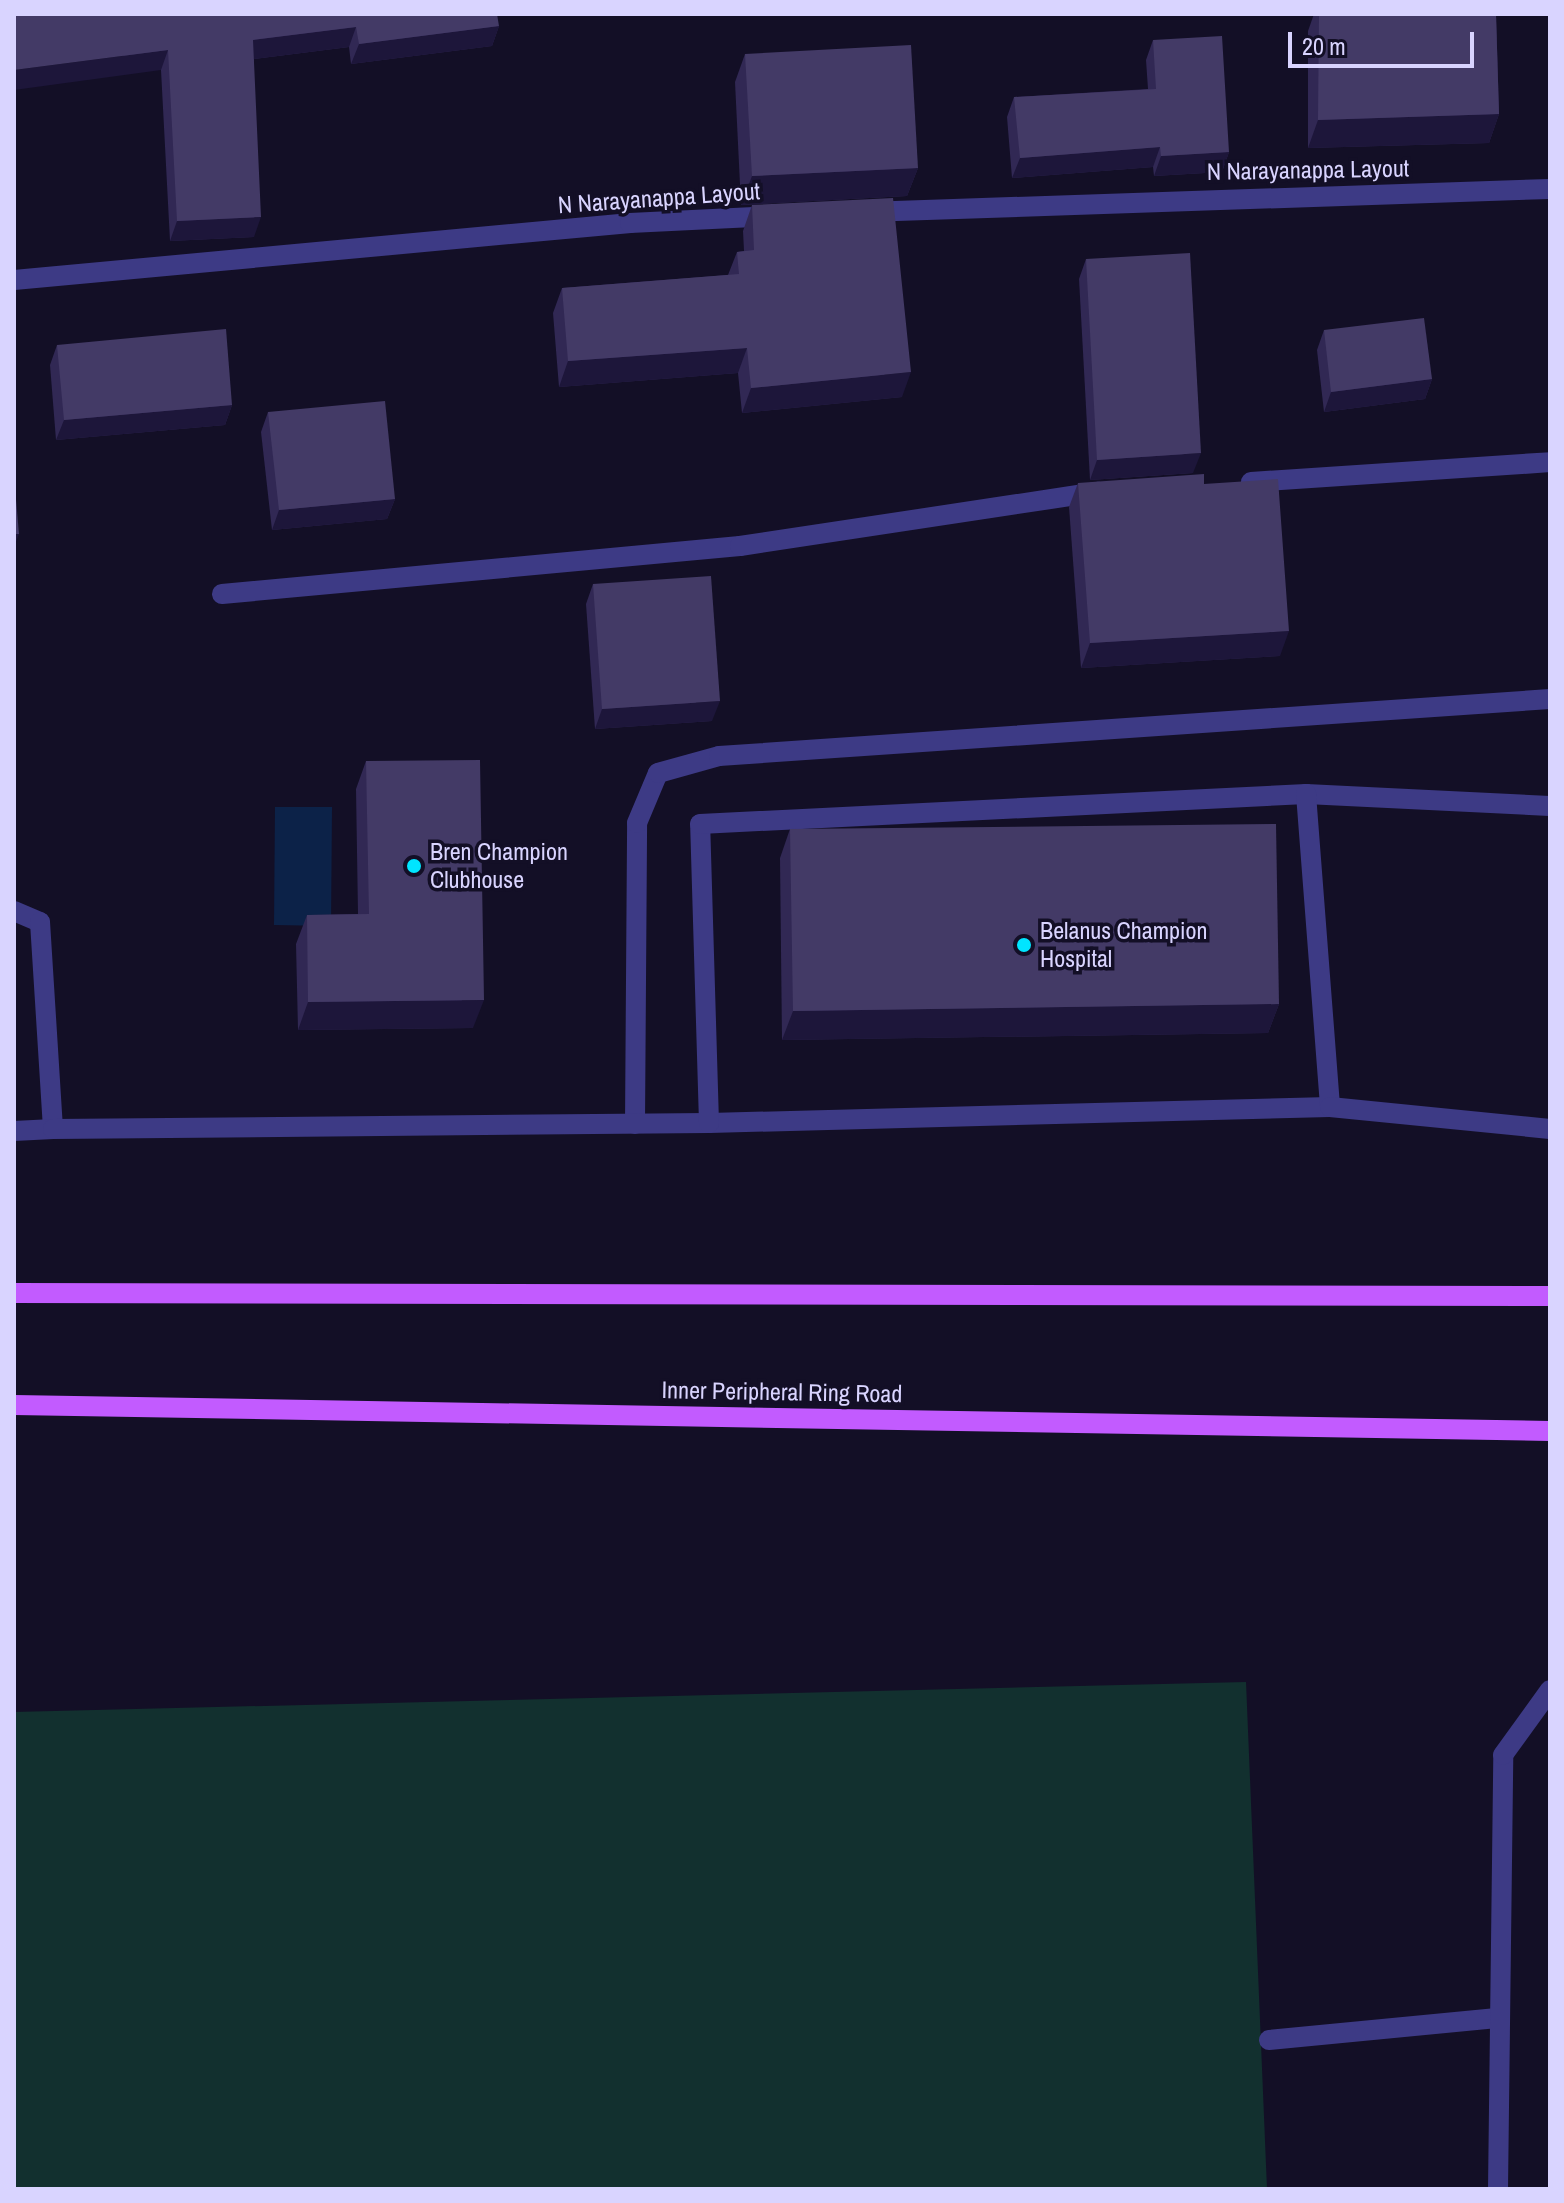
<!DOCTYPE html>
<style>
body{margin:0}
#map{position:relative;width:1564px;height:2203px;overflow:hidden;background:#130f26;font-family:"Archivo Narrow",sans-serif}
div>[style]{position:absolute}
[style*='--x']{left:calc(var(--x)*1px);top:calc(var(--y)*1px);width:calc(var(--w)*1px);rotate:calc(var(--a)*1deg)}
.green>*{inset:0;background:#12302f}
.water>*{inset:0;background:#0c2248}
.service>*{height:20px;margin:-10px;padding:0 10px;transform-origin:10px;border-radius:10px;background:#3d3a85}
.minor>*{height:20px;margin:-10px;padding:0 10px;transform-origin:10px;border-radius:10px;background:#3d3a85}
.primary>*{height:20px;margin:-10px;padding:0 10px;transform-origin:10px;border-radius:10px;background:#c25bff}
.wall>*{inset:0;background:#312854}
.shaded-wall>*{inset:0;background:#1d163a}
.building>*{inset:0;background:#433a66}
.dots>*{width:22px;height:22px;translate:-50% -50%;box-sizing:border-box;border:4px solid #130f26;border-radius:50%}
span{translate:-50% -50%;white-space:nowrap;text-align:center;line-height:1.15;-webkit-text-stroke:7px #130f26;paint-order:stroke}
.street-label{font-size:24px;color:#d9d4ff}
.poi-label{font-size:24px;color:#d9d4ff}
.left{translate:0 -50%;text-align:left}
.frame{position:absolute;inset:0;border:16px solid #d9d4ff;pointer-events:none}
.scale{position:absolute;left:1288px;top:32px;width:186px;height:36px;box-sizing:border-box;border:4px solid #d9d4ff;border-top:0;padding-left:10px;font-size:24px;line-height:28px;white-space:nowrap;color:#d9d4ff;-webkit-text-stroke:6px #130f26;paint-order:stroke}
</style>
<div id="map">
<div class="green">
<div style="clip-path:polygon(1246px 1682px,1267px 2189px,14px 2189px,14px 1712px)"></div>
</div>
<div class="water">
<div style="clip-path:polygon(275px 807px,332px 807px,331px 926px,274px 925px)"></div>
</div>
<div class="service">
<div style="--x:1306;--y:794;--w:244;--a:2.8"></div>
<div style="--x:14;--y:911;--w:28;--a:23"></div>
<div style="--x:40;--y:922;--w:207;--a:86.4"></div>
<div style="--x:53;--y:1129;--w:39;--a:177"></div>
<div style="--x:709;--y:1123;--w:621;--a:-1.48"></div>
<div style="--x:635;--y:1124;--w:301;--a:-89.6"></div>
<div style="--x:637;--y:823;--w:54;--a:-67.2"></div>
<div style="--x:658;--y:773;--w:63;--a:-15.6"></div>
<div style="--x:719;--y:756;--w:833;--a:-3.92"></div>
<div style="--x:53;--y:1129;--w:656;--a:-0.52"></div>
<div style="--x:709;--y:1123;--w:299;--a:-91.7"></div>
<div style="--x:700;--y:824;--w:607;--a:-2.83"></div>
<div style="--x:1306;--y:794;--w:314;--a:85.6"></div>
<div style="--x:1330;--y:1107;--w:221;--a:5.7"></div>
<div style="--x:1269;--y:2040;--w:229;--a:-5.5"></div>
</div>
<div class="minor">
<div style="--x:866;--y:212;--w:684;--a:-1.93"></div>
<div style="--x:14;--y:280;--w:619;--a:-5.29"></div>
<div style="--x:630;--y:223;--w:145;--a:-2.8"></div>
<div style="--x:1251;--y:482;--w:300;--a:-3.8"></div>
<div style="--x:222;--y:594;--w:520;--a:-5.29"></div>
<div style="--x:740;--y:546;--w:363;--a:-8.6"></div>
<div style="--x:1498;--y:2189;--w:434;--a:-89.3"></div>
<div style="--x:1503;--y:1755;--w:80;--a:-54.1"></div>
</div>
<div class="primary">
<div style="--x:14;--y:1293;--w:1536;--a:0.11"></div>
<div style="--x:14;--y:1405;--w:1536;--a:0.97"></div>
</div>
<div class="wall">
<div style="clip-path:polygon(14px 14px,499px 26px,492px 46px,351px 64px,349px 47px,254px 59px,254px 237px,170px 241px,161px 70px)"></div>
<div style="clip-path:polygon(1314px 14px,1496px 14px,1499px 114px,1489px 143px,1308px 148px,1308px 31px)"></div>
<div style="clip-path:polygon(1153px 40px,1229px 152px,1222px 172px,1154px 176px,1153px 167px,1012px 178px,1007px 117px,1014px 97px,1148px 89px,1146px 60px)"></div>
<div style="clip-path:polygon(745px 54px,918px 168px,907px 196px,741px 205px,735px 82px)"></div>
<div style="clip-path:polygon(752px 205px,902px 397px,742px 413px,738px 373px,559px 387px,553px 313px,562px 288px,728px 275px,737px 252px,744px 251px,743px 231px)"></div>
<div style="clip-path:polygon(1086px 259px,1193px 473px,1090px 480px,1079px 279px)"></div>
<div style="clip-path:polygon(1324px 330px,1432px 379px,1425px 399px,1324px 412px,1317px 350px)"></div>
<div style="clip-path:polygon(57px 345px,232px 405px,225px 425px,56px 440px,50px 365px)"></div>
<div style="clip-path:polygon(268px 412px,395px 499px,387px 519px,272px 530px,261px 432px)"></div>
<div style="clip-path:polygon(1078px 483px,1204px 484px,1280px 656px,1081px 668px,1069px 507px)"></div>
<div style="clip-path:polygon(593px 584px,712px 721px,595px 729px,586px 604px)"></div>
<div style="clip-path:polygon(366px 761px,473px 1028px,298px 1030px,296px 944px,307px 915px,358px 914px,356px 789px)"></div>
<div style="clip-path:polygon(790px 829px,1279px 1004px,1268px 1033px,782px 1040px,780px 858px)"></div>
</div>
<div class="shaded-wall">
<div style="clip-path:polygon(499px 26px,492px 46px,351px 64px,359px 44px)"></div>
<div style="clip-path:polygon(356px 27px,349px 47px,245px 60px,253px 40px)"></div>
<div style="clip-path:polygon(168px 50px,161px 70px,14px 90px,14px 70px)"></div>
<div style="clip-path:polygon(1499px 114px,1489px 143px,1308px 148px,1318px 120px)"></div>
<div style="clip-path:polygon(1160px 147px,1153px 167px,1012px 178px,1020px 158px)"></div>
<div style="clip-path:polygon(1229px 152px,1222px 172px,1154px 176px,1161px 156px)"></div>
<div style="clip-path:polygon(918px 168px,907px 196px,741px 205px,752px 176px)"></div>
<div style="clip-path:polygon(261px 217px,254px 237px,170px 241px,177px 221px)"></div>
<div style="clip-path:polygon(747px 348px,738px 373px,559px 387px,568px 361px)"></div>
<div style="clip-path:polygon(911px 372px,902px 397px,742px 413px,751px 388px)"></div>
<div style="clip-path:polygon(1432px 379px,1425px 399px,1324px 412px,1331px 392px)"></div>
<div style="clip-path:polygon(232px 405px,225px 425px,56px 440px,64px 420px)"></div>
<div style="clip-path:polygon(1201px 453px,1193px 473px,1090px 480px,1097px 460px)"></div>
<div style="clip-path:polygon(395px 499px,387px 519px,272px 530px,279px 510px)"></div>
<div style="clip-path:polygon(14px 534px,19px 534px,14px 547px)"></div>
<div style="clip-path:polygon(1289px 631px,1280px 656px,1081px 668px,1090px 643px)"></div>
<div style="clip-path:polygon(720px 701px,712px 721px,595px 729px,602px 709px)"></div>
<div style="clip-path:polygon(484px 1000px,473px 1028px,298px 1030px,308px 1002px)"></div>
<div style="clip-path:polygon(1279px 1004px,1268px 1033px,782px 1040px,793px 1011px)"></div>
</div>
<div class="building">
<div style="clip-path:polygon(14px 14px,497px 14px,499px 26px,359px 44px,356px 27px,253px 40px,261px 217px,177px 221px,168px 50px,14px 70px)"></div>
<div style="clip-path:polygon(1319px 14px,1496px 14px,1499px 114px,1318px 120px)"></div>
<div style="clip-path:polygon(1222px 36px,1229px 152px,1161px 156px,1160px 147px,1020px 158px,1014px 97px,1156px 89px,1153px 40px)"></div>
<div style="clip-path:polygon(911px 45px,918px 168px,752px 176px,745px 54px)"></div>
<div style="clip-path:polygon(893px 198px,911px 372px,751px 388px,747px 348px,568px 361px,562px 288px,739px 274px,737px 252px,754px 250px,752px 205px)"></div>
<div style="clip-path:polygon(1190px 253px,1201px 453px,1097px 460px,1086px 259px)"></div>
<div style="clip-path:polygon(1424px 318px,1432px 379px,1331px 392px,1324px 330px)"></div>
<div style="clip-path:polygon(226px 329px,232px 405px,64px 420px,57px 345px)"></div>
<div style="clip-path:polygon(385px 401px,395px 499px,279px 510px,268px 412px)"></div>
<div style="clip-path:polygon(1204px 474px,1204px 484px,1278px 479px,1289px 631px,1090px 643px,1078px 483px)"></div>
<div style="clip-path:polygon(14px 476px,19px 534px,14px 534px)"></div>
<div style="clip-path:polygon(711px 576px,720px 701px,602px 709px,593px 584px)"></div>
<div style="clip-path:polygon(480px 760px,484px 1000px,308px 1002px,307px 915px,369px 914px,366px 761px)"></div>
<div style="clip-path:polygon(1276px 824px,1279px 1004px,793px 1011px,790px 829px)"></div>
</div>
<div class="dots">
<div style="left:414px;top:866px;background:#00e5ff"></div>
<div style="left:1024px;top:945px;background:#00e5ff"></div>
</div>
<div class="street-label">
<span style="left:1308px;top:170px;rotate:-1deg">N Narayanappa Layout</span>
<span style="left:659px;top:198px;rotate:-4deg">N Narayanappa Layout</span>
<span style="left:782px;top:1392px;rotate:1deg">Inner Peripheral Ring Road</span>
</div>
<div class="poi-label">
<span class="left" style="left:430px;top:866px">Bren Champion<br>Clubhouse</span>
<span class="left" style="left:1040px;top:945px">Belanus Champion<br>Hospital</span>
</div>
<div class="frame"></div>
<div class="scale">20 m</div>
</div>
